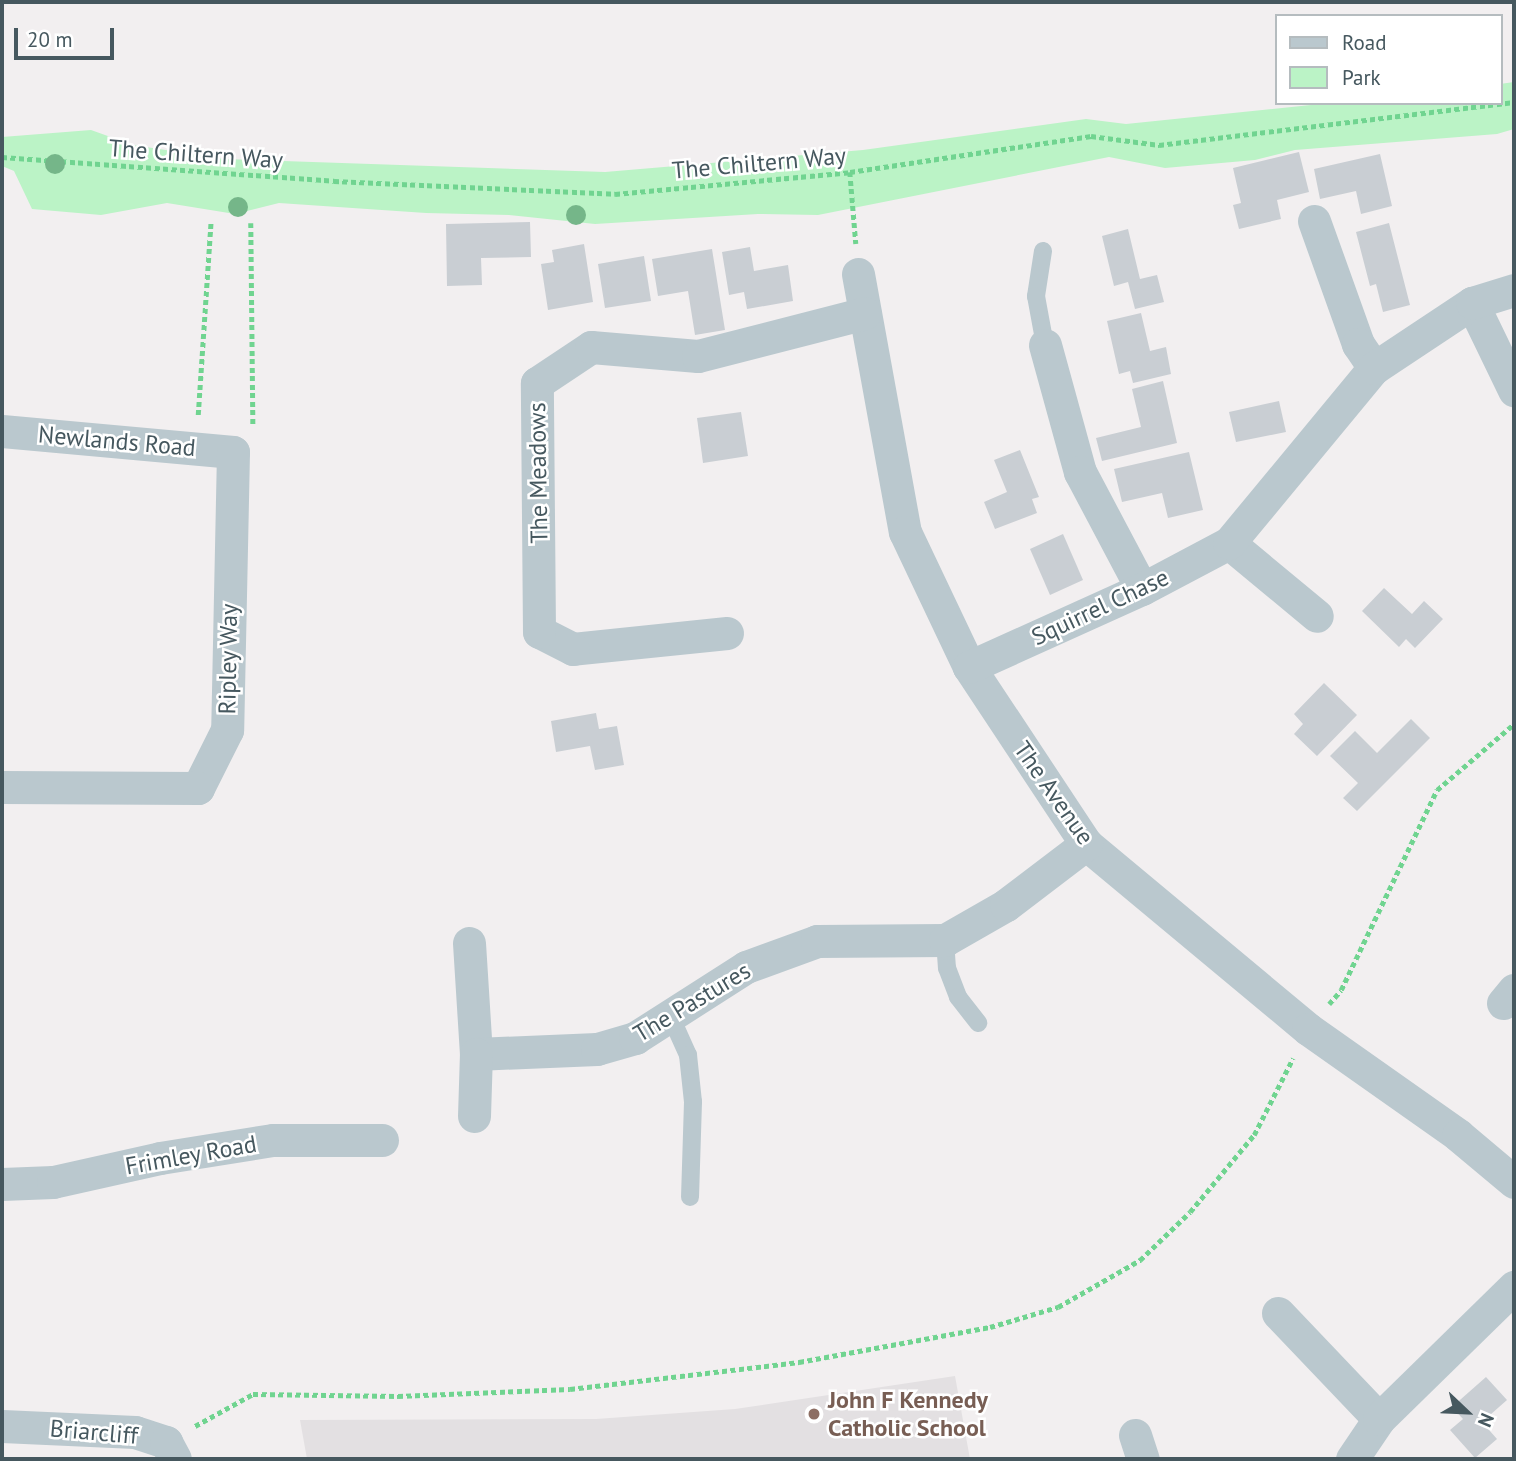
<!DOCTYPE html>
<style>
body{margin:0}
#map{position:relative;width:1516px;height:1461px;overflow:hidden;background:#f2eff0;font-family:"PT Sans",sans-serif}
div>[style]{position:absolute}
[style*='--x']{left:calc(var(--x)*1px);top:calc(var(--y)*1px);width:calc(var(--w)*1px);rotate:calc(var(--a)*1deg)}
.education>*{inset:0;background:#e3e0e2}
.green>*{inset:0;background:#bbf3c6}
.building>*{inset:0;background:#c9ced3}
.path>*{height:4.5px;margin-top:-2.25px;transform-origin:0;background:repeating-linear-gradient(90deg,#70d490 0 5px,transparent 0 8.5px)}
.service>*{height:18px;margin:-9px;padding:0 9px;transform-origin:9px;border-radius:9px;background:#bac8ce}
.minor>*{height:33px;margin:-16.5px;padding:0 16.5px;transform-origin:16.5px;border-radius:16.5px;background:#bac8ce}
.trees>*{width:20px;height:20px;margin:-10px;border-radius:50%;background:#75b689}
.dots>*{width:19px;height:19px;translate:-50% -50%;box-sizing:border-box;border:4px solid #fff;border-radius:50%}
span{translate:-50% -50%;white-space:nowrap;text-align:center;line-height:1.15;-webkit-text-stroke:5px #fff;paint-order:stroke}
.street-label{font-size:24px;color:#46585f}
.education-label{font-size:24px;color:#785e54;font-weight:700}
.left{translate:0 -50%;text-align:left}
.frame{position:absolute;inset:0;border:4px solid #46585f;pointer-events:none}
.legend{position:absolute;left:1275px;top:14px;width:228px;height:91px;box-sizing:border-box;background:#fff;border:2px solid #b5bcbf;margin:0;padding:9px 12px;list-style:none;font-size:21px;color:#46585f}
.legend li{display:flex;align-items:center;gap:14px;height:35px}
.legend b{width:35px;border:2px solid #b5bcbf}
.north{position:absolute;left:1432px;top:1377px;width:70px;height:70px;-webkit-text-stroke:5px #fff;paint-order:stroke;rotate:113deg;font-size:19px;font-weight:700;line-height:28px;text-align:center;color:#46585f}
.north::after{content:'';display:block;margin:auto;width:24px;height:32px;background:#46585f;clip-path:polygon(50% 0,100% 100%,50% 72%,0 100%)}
.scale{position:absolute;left:14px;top:28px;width:100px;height:32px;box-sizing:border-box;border:4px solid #46585f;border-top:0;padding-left:9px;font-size:21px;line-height:24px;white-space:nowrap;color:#46585f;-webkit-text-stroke:5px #fff;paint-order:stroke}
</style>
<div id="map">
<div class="education">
<div style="clip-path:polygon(955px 1376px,970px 1459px,307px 1459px,300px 1420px,596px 1419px,735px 1409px)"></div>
</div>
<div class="green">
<div style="clip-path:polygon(1514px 82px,1514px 129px,1497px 134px,1295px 150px,1255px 160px,1165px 168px,1109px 157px,818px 215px,758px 214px,595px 224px,509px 215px,426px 213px,279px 203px,235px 214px,167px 203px,101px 215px,32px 209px,14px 171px,2px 166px,2px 137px,91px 130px,133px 145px,224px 159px,605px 172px,863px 150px,1086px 119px,1126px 124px,1330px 103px,1500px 103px,1500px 84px)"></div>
</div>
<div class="building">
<div style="clip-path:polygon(1299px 152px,1309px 192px,1277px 200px,1281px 219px,1239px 229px,1233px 205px,1241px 203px,1233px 168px)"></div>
<div style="clip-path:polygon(1380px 154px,1392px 206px,1361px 214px,1356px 191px,1320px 199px,1314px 169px)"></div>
<div style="clip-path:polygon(530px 222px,531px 257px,481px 258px,482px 285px,447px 286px,446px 224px)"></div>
<div style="clip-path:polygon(1389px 223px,1410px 305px,1383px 312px,1376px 284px,1370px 286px,1356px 232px)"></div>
<div style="clip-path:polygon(1128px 229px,1140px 279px,1157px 275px,1164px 302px,1135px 309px,1128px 282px,1114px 286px,1102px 236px)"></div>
<div style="clip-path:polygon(584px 244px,593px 302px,548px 310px,541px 264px,554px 262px,552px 250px)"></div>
<div style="clip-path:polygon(750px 247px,754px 271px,788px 265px,793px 301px,747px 309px,744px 292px,729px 295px,722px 252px)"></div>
<div style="clip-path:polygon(712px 249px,725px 330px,695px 335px,688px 291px,658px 296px,652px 259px)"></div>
<div style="clip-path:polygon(644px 256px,651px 301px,605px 308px,598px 264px)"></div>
<div style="clip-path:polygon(1141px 313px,1150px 351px,1166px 347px,1171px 374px,1133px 383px,1130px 371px,1119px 374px,1107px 321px)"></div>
<div style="clip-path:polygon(1163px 381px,1177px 443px,1102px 461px,1096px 438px,1141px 427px,1132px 389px)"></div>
<div style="clip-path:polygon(1279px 401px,1286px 432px,1236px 442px,1229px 412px)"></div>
<div style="clip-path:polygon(741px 412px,748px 456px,703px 463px,697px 418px)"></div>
<div style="clip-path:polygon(1020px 450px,1039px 497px,1032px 499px,1037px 513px,995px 529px,984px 502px,1007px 492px,994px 460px)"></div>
<div style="clip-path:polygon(1189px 452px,1203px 510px,1168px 518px,1162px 493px,1122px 502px,1114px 469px)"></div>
<div style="clip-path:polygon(1063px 534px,1083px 580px,1050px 595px,1030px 549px)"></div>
<div style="clip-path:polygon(1384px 588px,1412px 614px,1424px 601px,1443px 619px,1415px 648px,1406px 639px,1399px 647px,1362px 611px)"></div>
<div style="clip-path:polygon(1324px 683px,1357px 715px,1317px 756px,1294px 734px,1303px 724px,1294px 714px)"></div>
<div style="clip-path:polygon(596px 713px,599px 729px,617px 726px,624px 765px,595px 770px,590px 746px,556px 752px,551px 721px)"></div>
<div style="clip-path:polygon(1411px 719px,1430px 738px,1357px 811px,1343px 798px,1358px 783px,1330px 756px,1355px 731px,1377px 753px)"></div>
<div style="clip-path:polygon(1486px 1377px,1507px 1400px,1482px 1422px,1497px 1439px,1475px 1458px,1450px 1430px,1463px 1419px,1452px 1407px)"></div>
</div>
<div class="path">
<div style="--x:2;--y:157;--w:333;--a:4.1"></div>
<div style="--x:334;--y:181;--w:281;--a:2.6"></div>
<div style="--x:615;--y:194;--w:236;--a:-5.3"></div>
<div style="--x:850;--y:172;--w:244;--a:-8.5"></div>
<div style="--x:1091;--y:136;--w:69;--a:7.5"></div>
<div style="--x:1159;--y:145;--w:358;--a:-6.9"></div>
<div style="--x:850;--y:172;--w:72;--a:85.2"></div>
<div style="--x:251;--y:223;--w:202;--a:89.4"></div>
<div style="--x:198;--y:415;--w:195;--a:-86.2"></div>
<div style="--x:1329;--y:1004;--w:18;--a:-49"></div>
<div style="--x:1341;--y:990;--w:222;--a:-64.4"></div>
<div style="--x:1437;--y:790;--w:101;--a:-40.6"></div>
<div style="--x:195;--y:1426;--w:66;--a:-28.9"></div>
<div style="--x:253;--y:1394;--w:145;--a:0.8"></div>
<div style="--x:398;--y:1396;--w:172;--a:-2.3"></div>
<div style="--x:570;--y:1389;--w:231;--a:-6.7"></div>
<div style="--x:799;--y:1362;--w:194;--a:-10.4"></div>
<div style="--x:990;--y:1327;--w:71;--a:-16.4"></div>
<div style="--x:1058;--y:1307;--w:95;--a:-29.8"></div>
<div style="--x:1140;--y:1260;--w:69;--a:-43.8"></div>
<div style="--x:1190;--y:1212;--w:100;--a:-50.3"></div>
<div style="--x:1254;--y:1135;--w:86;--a:-63.1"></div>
</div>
<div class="service">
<div style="--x:1043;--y:251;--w:46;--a:98.8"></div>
<div style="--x:1036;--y:296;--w:50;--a:79.6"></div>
<div style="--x:945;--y:940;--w:28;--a:86"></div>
<div style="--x:947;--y:968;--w:31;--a:69"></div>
<div style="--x:958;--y:997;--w:33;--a:52"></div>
<div style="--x:670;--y:1015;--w:44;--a:65.8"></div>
<div style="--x:688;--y:1055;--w:47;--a:83.9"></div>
<div style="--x:693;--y:1102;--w:95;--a:91.8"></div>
</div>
<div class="minor">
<div style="--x:1314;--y:221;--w:131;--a:70.3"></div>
<div style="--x:1358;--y:344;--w:29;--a:56"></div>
<div style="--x:858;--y:274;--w:262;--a:79.7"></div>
<div style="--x:905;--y:532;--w:149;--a:64.6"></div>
<div style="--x:969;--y:667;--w:212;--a:56.5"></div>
<div style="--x:1086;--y:844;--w:289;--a:39.8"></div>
<div style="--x:1308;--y:1029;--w:184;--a:35.2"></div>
<div style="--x:1458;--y:1135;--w:73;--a:40"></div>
<div style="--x:1472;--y:303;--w:97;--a:64.2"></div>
<div style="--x:1045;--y:345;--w:132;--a:74.6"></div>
<div style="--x:1080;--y:472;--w:132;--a:62.1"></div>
<div style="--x:2;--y:431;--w:232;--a:5.2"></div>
<div style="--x:233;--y:452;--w:278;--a:91.2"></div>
<div style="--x:227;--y:730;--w:65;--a:116.6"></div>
<div style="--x:198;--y:788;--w:196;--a:-179.7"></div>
<div style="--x:1229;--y:543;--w:114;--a:39.7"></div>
<div style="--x:727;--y:633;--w:155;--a:174.1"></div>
<div style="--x:573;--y:649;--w:38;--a:-153"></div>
<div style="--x:539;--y:632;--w:249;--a:-90.5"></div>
<div style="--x:537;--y:383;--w:65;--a:-33.7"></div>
<div style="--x:591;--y:347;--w:107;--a:4.8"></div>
<div style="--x:698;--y:356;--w:172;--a:-14.4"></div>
<div style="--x:969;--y:667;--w:190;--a:-24.3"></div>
<div style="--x:1142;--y:589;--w:98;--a:-27.9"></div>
<div style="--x:1229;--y:543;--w:227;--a:-50.4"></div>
<div style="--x:1374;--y:368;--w:118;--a:-33.6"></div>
<div style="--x:1472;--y:303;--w:44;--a:-17.2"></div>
<div style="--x:469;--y:943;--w:111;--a:86.4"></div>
<div style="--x:476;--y:1054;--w:121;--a:-2.4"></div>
<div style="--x:597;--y:1049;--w:40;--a:-16"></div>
<div style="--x:635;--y:1038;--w:132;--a:-32.6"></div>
<div style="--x:746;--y:967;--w:76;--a:-20.1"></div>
<div style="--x:817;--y:941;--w:128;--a:-0.4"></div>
<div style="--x:945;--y:940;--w:70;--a:-29.8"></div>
<div style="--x:1006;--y:905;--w:101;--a:-37.3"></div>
<div style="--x:1503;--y:1003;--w:17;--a:-50"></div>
<div style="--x:474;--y:1116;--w:62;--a:-88.2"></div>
<div style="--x:2;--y:1184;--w:51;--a:-2.2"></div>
<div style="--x:53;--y:1182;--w:110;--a:-12.6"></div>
<div style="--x:160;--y:1158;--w:114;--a:-9.1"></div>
<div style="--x:273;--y:1140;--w:109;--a:0"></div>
<div style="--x:1278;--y:1313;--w:146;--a:46.4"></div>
<div style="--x:2;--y:1426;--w:133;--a:2.6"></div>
<div style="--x:135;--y:1432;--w:33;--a:18"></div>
<div style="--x:166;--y:1442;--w:19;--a:62"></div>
<div style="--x:1135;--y:1435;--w:25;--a:72"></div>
<div style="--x:1352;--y:1459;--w:48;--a:-56"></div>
<div style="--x:1379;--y:1419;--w:189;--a:-44.4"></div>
</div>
<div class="trees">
<div style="left:55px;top:164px"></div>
<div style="left:238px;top:207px"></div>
<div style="left:576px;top:215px"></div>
</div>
<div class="dots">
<div style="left:814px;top:1414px;background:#8d6e63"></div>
</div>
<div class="street-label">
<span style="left:196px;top:154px;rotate:4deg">The Chiltern Way</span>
<span style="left:759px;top:163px;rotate:-5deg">The Chiltern Way</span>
<span style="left:117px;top:441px;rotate:5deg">Newlands Road</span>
<span style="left:538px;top:473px;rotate:-91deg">The Meadows</span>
<span style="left:1100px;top:607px;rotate:-25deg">Squirrel Chase</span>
<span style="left:228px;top:659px;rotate:-89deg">Ripley Way</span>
<span style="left:1054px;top:793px;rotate:55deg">The Avenue</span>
<span style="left:692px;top:1002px;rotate:-31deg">The Pastures</span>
<span style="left:191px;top:1155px;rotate:-10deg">Frimley Road</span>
<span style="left:94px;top:1432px;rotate:5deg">Briarcliff</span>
</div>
<div class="education-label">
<span class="left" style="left:828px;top:1414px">John F Kennedy<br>Catholic School</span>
</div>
<div class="frame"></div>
<ul class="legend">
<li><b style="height:9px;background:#bac8ce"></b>Road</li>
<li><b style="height:19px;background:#bbf3c6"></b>Park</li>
</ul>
<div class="north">N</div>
<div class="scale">20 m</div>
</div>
